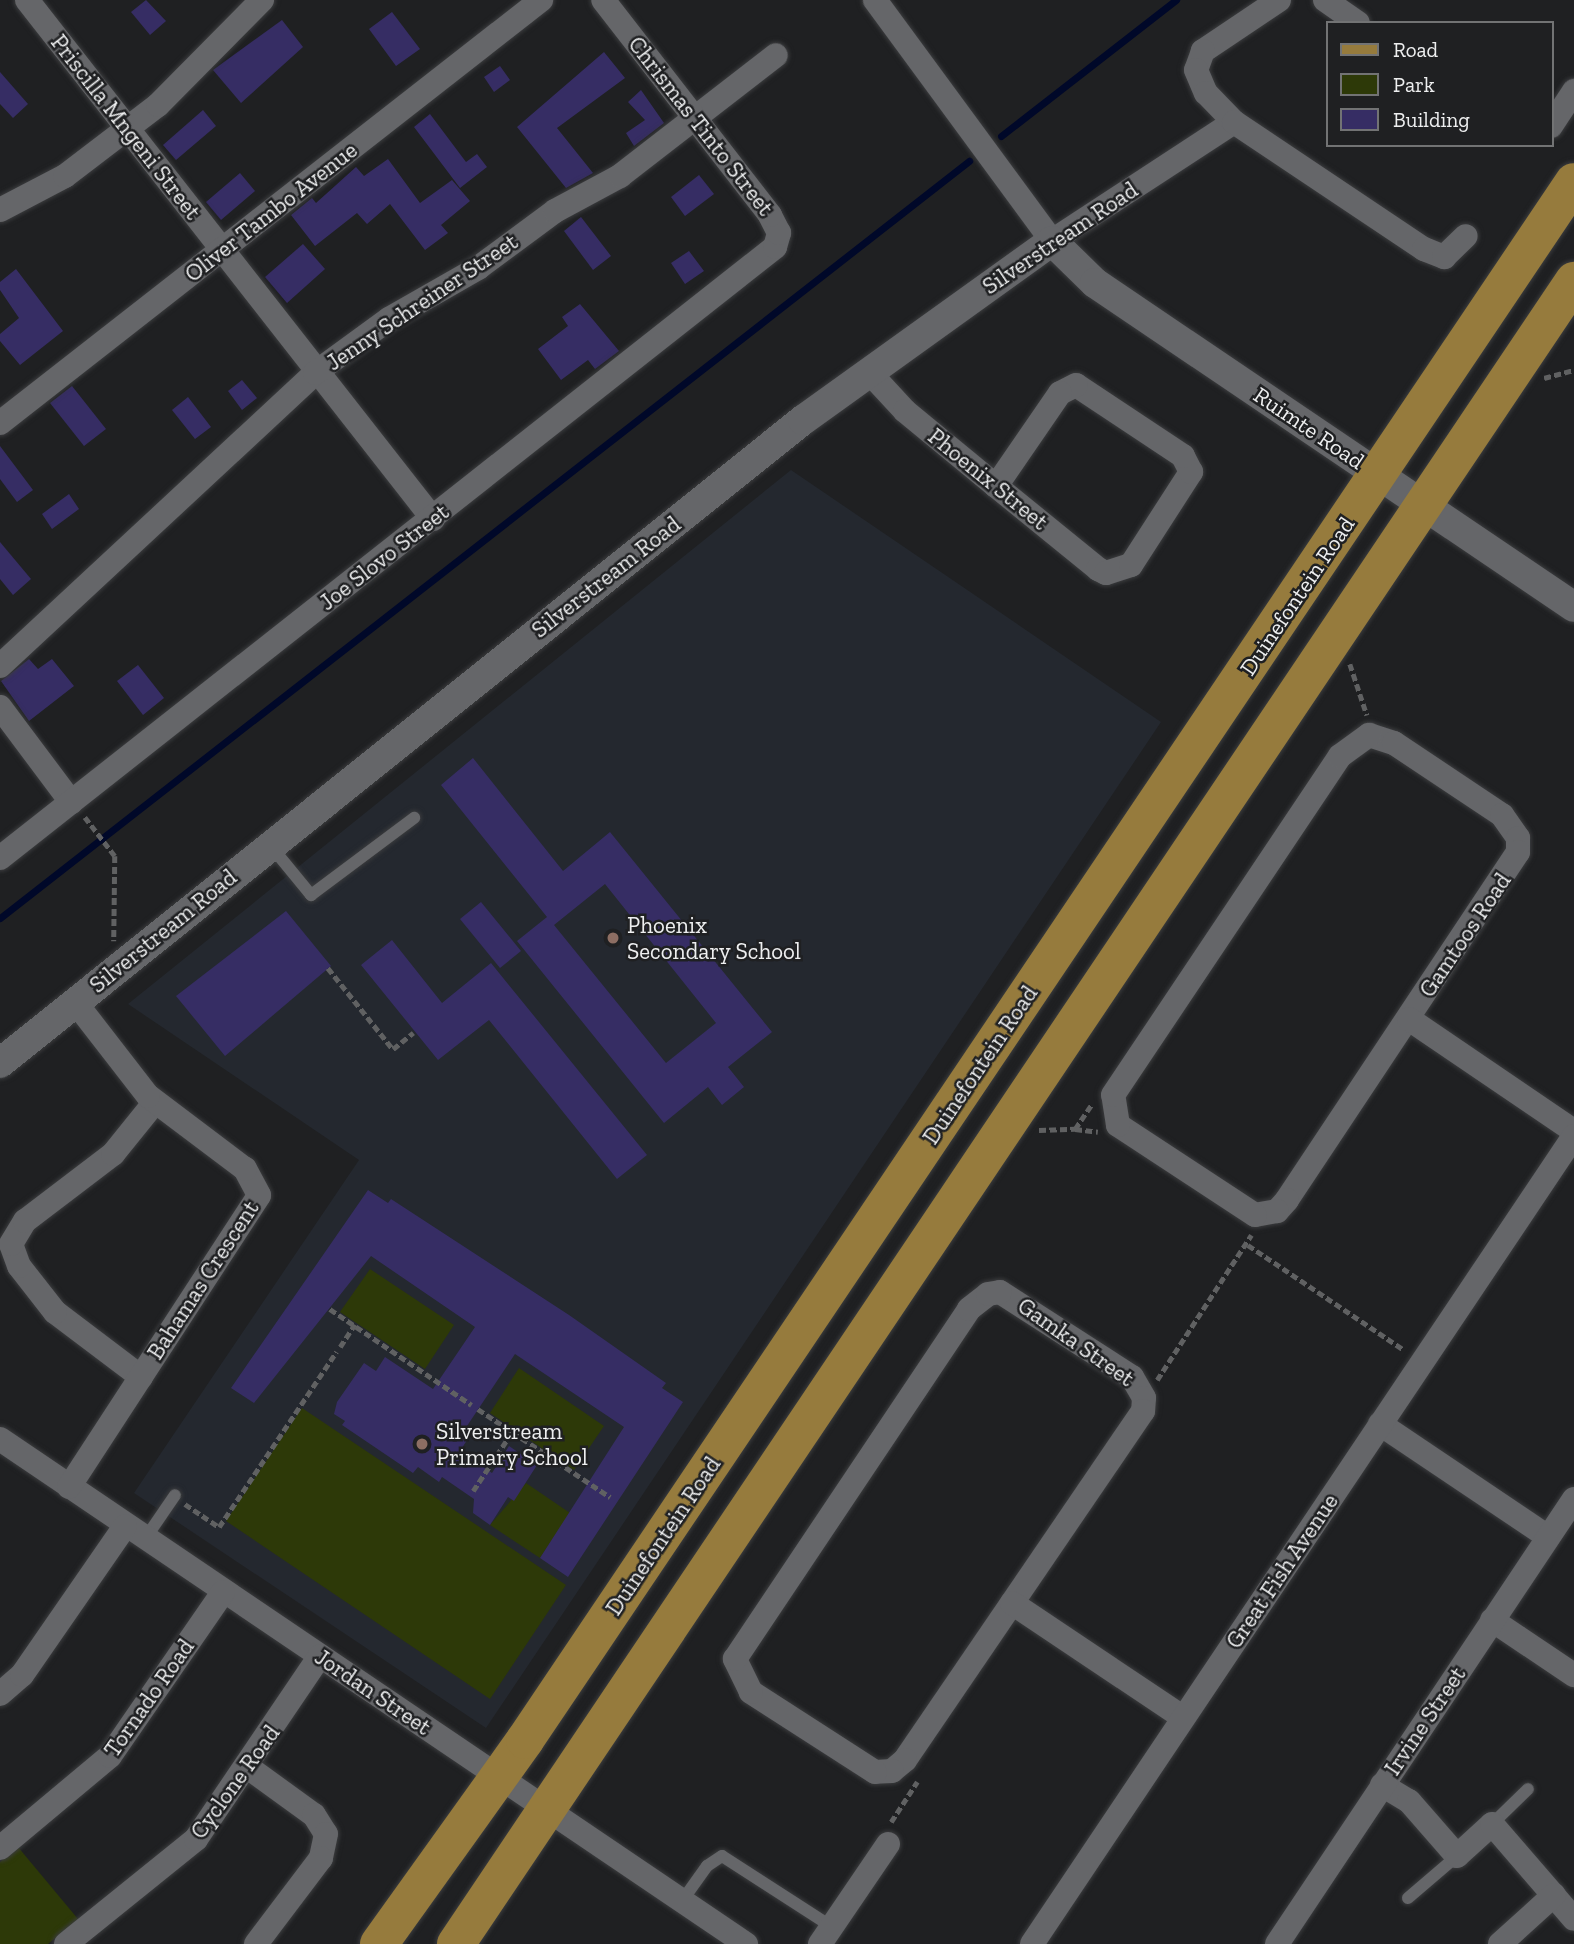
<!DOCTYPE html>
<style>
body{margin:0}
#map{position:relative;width:1574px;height:1944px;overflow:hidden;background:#1f2022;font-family:"Zilla Slab",serif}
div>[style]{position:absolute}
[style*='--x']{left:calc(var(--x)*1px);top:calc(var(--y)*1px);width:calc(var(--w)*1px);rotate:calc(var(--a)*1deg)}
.built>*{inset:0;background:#24282f}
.green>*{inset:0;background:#2d3908}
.stream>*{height:7px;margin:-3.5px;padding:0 3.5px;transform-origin:3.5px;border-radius:3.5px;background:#000829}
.building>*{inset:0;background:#362d64}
.path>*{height:4.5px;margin-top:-2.25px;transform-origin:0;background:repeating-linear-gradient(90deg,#606162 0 7px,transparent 0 10.5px)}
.roads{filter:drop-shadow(0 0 2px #3b3c3e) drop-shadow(0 0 2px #3b3c3e)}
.service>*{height:12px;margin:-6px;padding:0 6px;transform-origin:6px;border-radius:6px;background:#656669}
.minor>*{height:24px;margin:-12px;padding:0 12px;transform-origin:12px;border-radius:12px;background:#656669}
.tertiary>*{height:30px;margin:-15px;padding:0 15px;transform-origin:15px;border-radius:15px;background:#656669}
.primary>*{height:38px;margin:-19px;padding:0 19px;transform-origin:19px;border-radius:19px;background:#967b3d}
.dots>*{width:19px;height:19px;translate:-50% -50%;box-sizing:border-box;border:4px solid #1f2022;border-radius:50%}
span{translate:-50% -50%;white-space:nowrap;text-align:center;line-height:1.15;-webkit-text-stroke:5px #1f2022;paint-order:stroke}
.street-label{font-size:23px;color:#eeeff0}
.poi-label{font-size:23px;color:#eeeff0}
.left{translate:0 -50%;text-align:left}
.legend{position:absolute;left:1326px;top:21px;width:228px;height:126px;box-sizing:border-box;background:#1f2022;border:2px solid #727374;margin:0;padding:9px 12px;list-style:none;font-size:21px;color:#eeeff0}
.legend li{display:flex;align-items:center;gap:14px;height:35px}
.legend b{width:35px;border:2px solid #727374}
</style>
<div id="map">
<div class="built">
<div style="clip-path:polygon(791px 470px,1161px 722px,486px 1728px,134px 1493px,359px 1160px,128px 1004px)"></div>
</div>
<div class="green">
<div style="clip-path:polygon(370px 1269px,454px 1325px,425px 1369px,340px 1312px)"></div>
<div style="clip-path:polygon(519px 1368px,604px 1426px,574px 1470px,490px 1413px)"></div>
<div style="clip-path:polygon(302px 1408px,566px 1585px,490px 1699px,226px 1521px)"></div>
<div style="clip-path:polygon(526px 1483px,570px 1513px,540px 1558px,490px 1525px)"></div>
<div style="clip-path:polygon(18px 1847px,78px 1919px,48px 1944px,0 1944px,0 1862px)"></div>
</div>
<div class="stream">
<div style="--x:1001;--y:136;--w:222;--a:-37.9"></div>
<div style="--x:0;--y:918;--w:1230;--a:-38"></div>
</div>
<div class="building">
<div style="clip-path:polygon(146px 0,166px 21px,150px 35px,131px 12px)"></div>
<div style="clip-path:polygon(392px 12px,420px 49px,396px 66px,369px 29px)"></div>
<div style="clip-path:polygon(282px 20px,303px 47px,241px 103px,213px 70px)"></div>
<div style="clip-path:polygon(604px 52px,625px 78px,557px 128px,593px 173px,566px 188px,517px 127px)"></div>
<div style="clip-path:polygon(500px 66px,510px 80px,494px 92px,484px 77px)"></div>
<div style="clip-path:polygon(0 72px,28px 104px,13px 118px,0 104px)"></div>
<div style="clip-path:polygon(641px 90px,664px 123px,634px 146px,626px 133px,645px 120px,628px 102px)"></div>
<div style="clip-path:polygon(203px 110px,216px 126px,176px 160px,163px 145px)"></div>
<div style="clip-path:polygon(430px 114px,466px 162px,477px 154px,487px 167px,460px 188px,414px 127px)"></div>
<div style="clip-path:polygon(388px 159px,420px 203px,452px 180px,470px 201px,441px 225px,448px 233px,425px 250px,390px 204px,367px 224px,357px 213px,315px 246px,291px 215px,312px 198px,316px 203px,356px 167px,364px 176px)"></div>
<div style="clip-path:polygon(240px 173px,255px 191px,221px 220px,206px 202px)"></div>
<div style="clip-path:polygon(699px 175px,714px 194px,685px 216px,671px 197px)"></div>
<div style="clip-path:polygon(581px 217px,611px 256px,593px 270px,564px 231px)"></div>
<div style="clip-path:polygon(303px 244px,325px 269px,287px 303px,265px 277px)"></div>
<div style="clip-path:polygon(689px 251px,704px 271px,685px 284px,671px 263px)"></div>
<div style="clip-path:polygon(16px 269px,63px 331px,20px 365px,0 341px,0 334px,19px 318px,0 290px,0 282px)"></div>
<div style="clip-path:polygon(580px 304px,619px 351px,595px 369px,588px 360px,561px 380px,538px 349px,568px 326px,562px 317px)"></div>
<div style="clip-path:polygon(242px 380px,257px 398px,242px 410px,228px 391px)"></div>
<div style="clip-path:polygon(72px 386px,106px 429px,84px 446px,50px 403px)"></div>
<div style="clip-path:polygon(188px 397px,211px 427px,195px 439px,172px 410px)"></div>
<div style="clip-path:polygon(0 446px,33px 490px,17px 502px,0 479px)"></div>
<div style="clip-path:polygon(69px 494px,79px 509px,52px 529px,42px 514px)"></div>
<div style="clip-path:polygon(0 542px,31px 579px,13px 595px,0 579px)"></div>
<div style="clip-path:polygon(29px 659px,38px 669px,52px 659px,74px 686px,29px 721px,1px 681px)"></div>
<div style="clip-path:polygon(138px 665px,164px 698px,143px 715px,117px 681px)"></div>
<div style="clip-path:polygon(evenodd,473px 758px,563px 871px,610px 832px,772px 1032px,728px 1067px,744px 1087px,722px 1105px,708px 1087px,664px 1123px,517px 941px,547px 917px,441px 785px,473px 758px,605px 884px,716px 1023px,666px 1063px,554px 925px,605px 884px)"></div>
<div style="clip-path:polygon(481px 902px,521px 951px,500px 968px,460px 919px)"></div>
<div style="clip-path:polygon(286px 911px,331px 966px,225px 1056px,176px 996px)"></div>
<div style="clip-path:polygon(392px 940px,442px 1003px,491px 963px,647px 1155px,617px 1179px,489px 1020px,438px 1060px,361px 965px)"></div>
<div style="clip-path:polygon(368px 1190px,388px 1203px,391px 1199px,569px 1315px,666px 1383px,662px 1388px,683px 1402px,568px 1577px,540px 1558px,624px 1427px,515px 1354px,467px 1426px,471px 1434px,460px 1451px,492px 1473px,509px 1446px,537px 1465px,514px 1501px,508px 1497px,490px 1525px,473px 1513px,474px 1499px,442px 1477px,439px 1482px,418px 1467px,413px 1473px,342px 1425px,345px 1421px,334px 1414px,337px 1402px,364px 1363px,376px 1371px,385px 1357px,433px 1389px,475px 1327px,371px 1256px,254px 1403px,231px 1388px)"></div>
</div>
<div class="path">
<div style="--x:1544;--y:378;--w:31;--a:-15"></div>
<div style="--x:1350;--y:664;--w:54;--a:71.6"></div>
<div style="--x:85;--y:817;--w:49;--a:52.4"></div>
<div style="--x:115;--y:856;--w:85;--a:90.7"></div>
<div style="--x:328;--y:968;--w:104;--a:51.3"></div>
<div style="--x:393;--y:1049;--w:26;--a:-39"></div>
<div style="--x:1075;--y:1129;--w:23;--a:7"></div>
<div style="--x:1039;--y:1130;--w:36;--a:-2"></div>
<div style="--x:1075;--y:1129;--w:29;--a:-56"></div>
<div style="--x:1248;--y:1245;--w:188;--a:33.9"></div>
<div style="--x:330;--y:1309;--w:171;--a:34.1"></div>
<div style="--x:340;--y:1347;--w:27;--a:-57"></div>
<div style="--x:1157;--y:1380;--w:173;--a:-57"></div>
<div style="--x:478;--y:1409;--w:159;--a:33.7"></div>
<div style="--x:473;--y:1491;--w:71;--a:-56.5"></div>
<div style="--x:185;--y:1504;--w:41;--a:34.1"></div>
<div style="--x:219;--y:1527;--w:211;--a:-56.2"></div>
<div style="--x:891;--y:1822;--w:48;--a:-57"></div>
</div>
<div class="roads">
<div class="service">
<div style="--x:270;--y:845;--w:65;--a:50.6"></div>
<div style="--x:311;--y:895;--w:129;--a:-36.8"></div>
<div style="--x:145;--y:1539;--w:53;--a:-55.7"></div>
<div style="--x:1492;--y:1824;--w:50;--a:-44.2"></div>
<div style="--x:1408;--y:1898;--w:65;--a:-40.6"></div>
<div style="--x:682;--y:1901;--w:43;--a:-54.5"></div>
<div style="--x:707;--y:1866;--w:18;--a:-34"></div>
<div style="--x:722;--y:1856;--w:131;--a:32.8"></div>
</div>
<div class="minor">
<div style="--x:27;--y:0;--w:659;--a:51.96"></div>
<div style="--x:875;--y:0;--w:299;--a:53.7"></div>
<div style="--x:1052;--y:241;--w:217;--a:-33.2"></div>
<div style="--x:1279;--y:0;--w:92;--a:146.1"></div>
<div style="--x:1203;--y:51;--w:20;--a:110"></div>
<div style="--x:1196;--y:70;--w:25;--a:67"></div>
<div style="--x:1206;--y:93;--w:40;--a:46"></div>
<div style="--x:1234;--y:122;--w:229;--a:33.8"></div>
<div style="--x:1424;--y:249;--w:22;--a:22"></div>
<div style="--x:1444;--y:257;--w:30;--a:-44"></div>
<div style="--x:1325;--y:0;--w:40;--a:34.9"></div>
<div style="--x:1551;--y:126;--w:42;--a:-56.7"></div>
<div style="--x:0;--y:210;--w:73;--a:-27.6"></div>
<div style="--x:65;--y:176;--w:117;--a:-37.4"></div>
<div style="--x:158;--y:105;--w:148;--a:-45.3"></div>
<div style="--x:869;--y:372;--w:53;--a:47.3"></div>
<div style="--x:905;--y:411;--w:118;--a:39.5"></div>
<div style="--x:996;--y:486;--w:132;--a:39.1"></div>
<div style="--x:1098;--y:569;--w:9;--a:27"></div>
<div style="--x:1106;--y:573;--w:26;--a:-18"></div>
<div style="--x:1131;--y:565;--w:111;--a:-57.2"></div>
<div style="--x:1191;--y:472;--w:18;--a:-117"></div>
<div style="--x:1183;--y:456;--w:128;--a:-146.4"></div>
<div style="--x:1076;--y:385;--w:18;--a:153"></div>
<div style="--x:1060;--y:393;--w:113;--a:124.5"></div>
<div style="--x:0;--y:423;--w:687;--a:-38.02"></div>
<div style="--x:0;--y:666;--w:430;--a:-42.9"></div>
<div style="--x:315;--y:373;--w:92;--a:-36.1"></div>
<div style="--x:389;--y:319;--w:103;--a:-29.8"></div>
<div style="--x:478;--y:268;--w:96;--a:-36.5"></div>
<div style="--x:555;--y:211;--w:74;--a:-28.3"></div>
<div style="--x:620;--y:176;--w:197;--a:-37.8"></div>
<div style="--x:0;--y:707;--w:119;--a:53.2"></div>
<div style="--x:1369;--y:735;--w:26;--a:18"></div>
<div style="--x:1394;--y:743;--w:130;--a:33.7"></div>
<div style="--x:1502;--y:815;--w:28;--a:55"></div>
<div style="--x:1518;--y:838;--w:14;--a:90"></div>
<div style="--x:1518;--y:852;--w:418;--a:123.6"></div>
<div style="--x:1287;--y:1200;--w:15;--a:132"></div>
<div style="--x:1277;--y:1211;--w:22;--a:170"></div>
<div style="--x:1255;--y:1215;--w:164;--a:-146.7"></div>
<div style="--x:1118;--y:1125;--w:30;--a:-99"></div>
<div style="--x:1113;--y:1095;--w:408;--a:-56.2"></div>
<div style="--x:1340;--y:756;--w:36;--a:-36"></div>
<div style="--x:0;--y:858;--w:987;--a:-38.25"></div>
<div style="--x:775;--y:247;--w:15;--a:-74"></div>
<div style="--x:779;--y:233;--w:20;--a:-117"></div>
<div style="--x:770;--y:215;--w:272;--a:-127.8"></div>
<div style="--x:1409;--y:1019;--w:199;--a:34.2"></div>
<div style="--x:1000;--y:1292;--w:157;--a:32.8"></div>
<div style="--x:1132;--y:1377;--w:24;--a:60"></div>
<div style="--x:1144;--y:1398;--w:13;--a:94"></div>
<div style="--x:1143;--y:1411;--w:422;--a:124.3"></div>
<div style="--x:905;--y:1760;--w:17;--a:140"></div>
<div style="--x:892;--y:1771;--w:17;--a:177"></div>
<div style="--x:875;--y:1772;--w:148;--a:-147.2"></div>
<div style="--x:751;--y:1692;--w:37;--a:-116"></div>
<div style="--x:735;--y:1659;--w:421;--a:-56.2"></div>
<div style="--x:969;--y:1309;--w:24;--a:-38"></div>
<div style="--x:988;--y:1294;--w:12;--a:-9"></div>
<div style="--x:141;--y:1377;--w:108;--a:-142.9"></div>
<div style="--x:55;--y:1312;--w:58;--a:-128"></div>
<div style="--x:19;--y:1266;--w:23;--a:-110"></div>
<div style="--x:11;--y:1244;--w:27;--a:-59"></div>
<div style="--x:25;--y:1221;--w:111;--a:-37.3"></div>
<div style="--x:113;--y:1154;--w:67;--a:-51.1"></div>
<div style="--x:1380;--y:1424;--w:202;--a:33.9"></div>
<div style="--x:0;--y:1439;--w:901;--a:34.1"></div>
<div style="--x:69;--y:1487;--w:348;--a:-56.9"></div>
<div style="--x:259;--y:1195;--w:30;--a:-118"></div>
<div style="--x:245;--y:1169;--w:121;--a:-143"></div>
<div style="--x:148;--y:1096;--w:119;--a:-127.8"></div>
<div style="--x:1012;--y:1603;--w:205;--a:33.8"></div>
<div style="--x:1492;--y:1620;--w:99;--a:33.9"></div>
<div style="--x:0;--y:1694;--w:29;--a:-41"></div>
<div style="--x:22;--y:1675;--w:181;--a:-55.3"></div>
<div style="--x:249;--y:1768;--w:80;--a:35.9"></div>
<div style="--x:314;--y:1815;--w:22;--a:58"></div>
<div style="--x:326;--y:1834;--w:25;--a:102"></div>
<div style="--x:321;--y:1858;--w:108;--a:127.1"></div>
<div style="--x:1382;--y:1785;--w:31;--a:31"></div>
<div style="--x:1409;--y:1801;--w:73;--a:48.9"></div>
<div style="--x:1457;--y:1856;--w:47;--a:-42.4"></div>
<div style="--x:1492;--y:1824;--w:125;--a:49.2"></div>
<div style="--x:0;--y:1848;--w:143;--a:-39.9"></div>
<div style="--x:110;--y:1756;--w:199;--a:-55.4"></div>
<div style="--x:66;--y:1944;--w:167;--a:-38.9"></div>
<div style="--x:196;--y:1839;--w:221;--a:-55.9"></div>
<div style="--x:820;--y:1944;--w:121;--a:-55.8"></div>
<div style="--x:1032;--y:1944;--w:973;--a:-56.15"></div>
<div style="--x:1277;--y:1944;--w:535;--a:-56.28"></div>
<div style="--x:1500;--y:1944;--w:73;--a:-42.2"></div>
</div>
<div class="tertiary">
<div style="--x:0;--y:1063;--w:1029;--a:-38.69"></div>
<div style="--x:803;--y:420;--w:307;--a:-35.7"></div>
<div style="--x:1052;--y:241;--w:60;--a:44.3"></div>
<div style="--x:1095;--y:283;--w:578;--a:34.07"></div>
</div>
<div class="primary">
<div style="--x:379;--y:1944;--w:251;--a:-54.4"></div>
<div style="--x:525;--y:1740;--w:1878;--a:-56.05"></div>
<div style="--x:456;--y:1944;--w:2004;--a:-56.09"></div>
</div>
</div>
<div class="dots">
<div style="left:613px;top:938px;background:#8d6e63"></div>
<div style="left:422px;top:1444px;background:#8d6e63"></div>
</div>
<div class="street-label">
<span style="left:701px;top:126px;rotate:52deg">Chrismas Tinto Street</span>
<span style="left:126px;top:127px;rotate:52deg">Priscilla Mngeni Street</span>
<span style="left:271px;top:212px;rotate:-38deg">Oliver Tambo Avenue</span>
<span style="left:1060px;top:238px;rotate:-34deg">Silverstream Road</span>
<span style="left:422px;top:302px;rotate:-34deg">Jenny Schreiner Street</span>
<span style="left:1309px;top:428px;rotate:34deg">Ruimte Road</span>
<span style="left:988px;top:479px;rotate:39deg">Phoenix Street</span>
<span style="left:384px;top:557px;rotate:-38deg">Joe Slovo Street</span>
<span style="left:606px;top:577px;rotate:-38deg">Silverstream Road</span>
<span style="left:1297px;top:596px;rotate:-56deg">Duinefontein Road</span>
<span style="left:163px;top:931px;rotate:-39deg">Silverstream Road</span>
<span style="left:1465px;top:935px;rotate:-56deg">Gamtoos Road</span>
<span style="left:980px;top:1065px;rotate:-56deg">Duinefontein Road</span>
<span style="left:203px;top:1280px;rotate:-57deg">Bahamas Crescent</span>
<span style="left:1076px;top:1342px;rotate:35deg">Gamka Street</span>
<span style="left:663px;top:1536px;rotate:-56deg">Duinefontein Road</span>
<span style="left:1282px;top:1571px;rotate:-56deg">Great Fish Avenue</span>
<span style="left:373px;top:1692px;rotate:34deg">Jordan Street</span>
<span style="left:149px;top:1698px;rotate:-55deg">Tornado Road</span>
<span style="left:1425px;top:1721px;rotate:-56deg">Irvine Street</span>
<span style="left:235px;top:1782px;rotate:-54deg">Cyclone Road</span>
</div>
<div class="poi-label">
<span class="left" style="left:627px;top:938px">Phoenix<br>Secondary School</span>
<span class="left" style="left:436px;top:1444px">Silverstream<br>Primary School</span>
</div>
<ul class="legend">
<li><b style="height:9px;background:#967b3d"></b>Road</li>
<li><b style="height:19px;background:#2d3908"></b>Park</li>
<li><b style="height:19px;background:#362d64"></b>Building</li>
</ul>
</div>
